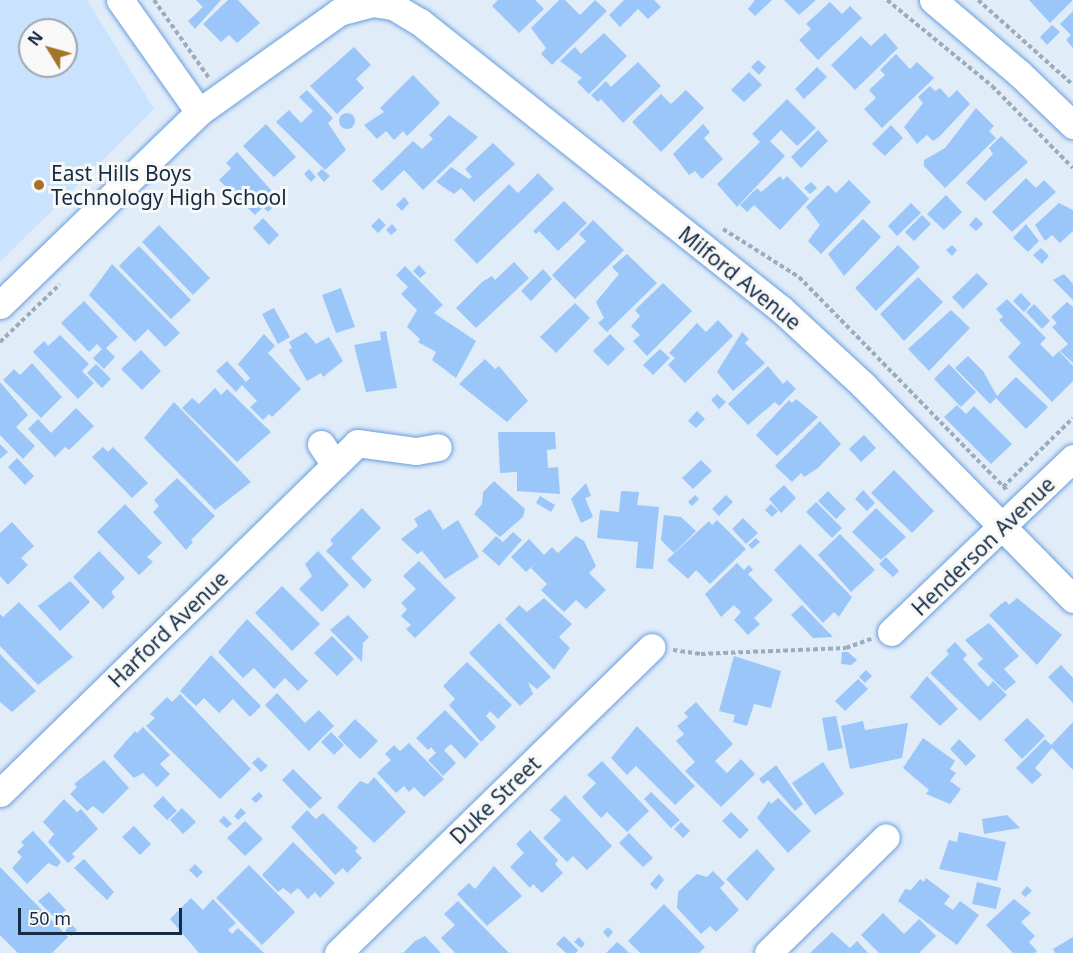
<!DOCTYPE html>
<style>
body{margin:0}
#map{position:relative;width:1073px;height:953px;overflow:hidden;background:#e1ecf9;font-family:"Noto Sans",sans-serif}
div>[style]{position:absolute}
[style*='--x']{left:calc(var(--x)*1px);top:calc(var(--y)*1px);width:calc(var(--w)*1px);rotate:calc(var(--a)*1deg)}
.built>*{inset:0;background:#c9e2fe}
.building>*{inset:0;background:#9ac6f9}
.round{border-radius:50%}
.path>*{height:4px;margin-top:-2px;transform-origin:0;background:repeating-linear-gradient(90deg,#9dacbd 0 4.5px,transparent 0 7.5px)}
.roads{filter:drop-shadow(0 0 2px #699fdc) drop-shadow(0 0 2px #699fdc)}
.minor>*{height:27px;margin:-13.5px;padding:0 13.5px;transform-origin:13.5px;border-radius:13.5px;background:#fff}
.dots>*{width:16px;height:16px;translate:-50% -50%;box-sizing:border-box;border:3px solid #f8f8f8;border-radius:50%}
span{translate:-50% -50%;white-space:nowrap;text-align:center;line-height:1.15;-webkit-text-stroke:6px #f8f8f8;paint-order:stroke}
.poi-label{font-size:21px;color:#162c45}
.left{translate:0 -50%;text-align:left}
.street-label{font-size:21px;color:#162c45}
.north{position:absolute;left:18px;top:18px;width:60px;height:60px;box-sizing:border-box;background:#f8f8f8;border:2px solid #9ea6b0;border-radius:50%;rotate:307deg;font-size:16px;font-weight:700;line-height:24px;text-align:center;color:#162c45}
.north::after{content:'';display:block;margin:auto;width:21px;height:27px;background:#a57229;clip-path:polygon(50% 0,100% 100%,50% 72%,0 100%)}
.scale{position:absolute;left:18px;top:908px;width:164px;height:27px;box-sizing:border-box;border:3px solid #162c45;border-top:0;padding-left:8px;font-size:18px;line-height:21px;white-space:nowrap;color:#162c45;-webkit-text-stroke:4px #f8f8f8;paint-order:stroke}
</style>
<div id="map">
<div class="built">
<div style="clip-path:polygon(evenodd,0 0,87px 0,154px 109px,0 262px,0 0,30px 30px,66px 30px,66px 66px,30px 66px,30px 30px)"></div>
</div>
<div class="building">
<div style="clip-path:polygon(196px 0,221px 0,195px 29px,188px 21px,203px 7px)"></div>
<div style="clip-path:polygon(228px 0,238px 0,260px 23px,237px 43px,229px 35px,221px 42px,203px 24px)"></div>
<div style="clip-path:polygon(498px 0,535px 0,544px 9px,519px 33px,492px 6px)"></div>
<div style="clip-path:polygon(559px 0,565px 0,580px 15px,595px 0,607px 11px,552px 65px,541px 54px,546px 48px,531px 28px)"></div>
<div style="clip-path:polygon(624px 0,654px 0,661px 7px,648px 19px,638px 9px,620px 27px,609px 15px)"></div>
<div style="clip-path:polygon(755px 0,772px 0,755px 16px,748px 9px)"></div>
<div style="clip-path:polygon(784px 0,816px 0,799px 15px)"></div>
<div style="clip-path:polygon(1029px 0,1073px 0,1050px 23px)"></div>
<div style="clip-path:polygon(830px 2px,842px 14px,850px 6px,862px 18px,818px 60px,799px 40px,811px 29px,806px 24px)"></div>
<div style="clip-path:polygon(1073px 11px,1073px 48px,1066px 40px,1071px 35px,1060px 24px)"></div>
<div style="clip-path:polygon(1052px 25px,1060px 32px,1047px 45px,1040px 37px)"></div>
<div style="clip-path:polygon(604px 33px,627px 56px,589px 94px,577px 82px,582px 78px,560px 61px,575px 47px,581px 54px)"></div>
<div style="clip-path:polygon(885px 33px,898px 48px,855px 90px,831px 65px,861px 36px,871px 46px)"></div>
<div style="clip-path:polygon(354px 47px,371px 65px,356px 79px,364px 88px,337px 114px,310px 86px)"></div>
<div style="clip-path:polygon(896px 54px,910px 69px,917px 62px,934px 78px,882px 128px,864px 109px,876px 98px,869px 90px,885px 75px,880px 70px)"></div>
<div style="clip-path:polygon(758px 60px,766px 67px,759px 75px,751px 67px)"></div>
<div style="clip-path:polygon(638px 62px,661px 86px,623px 123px,601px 99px,598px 102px,591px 95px,606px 81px,611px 87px)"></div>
<div style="clip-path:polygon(817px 67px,827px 77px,804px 99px,795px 89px)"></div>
<div style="clip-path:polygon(749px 72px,762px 85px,744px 102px,731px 90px)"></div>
<div style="clip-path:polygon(413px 75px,440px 103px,407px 136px,403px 131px,394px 140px,386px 131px,377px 139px,364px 125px,384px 112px,380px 108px)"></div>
<div style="clip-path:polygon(930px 86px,935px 91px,940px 88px,949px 98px,957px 90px,970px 104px,939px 137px,933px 141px,927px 135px,917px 144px,904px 127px,923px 103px,918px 97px)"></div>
<div style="clip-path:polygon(307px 90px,333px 118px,328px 123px,346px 150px,325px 170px,276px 122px,289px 110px,301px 123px,313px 111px,299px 97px)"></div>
<div style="clip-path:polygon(686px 90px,704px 108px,661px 152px,632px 122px,661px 94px,671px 104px)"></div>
<div style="clip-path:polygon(787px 99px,816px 128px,797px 146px,781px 130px,770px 141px,785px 156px,737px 207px,717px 184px,760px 142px,752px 134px)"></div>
<div style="clip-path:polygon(976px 108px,994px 126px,989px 131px,996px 138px,945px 188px,924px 166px,924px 160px,945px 148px)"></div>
<div class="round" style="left:339px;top:113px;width:16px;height:16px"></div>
<div style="clip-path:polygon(449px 115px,478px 137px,423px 190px,404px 170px,382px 191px,372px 181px,413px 141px,422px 149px,433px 139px,429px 135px)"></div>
<div style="clip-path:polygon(266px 124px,296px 157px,274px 177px,243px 146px)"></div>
<div style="clip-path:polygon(703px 124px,710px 132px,704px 138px,723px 159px,702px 179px,695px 171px,689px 175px,673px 154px)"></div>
<div style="clip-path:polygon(891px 125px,903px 138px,885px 156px,872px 144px)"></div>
<div style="clip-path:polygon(818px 130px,828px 141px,801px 168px,791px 157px)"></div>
<div style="clip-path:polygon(1001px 136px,1028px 162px,985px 201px,966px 183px,993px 154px,989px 148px)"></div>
<div style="clip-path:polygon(493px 143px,515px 164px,474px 202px,461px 188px,454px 194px,436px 182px,451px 167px,469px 179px,472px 177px,465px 169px)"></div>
<div style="clip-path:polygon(237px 152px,280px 200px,268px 212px,263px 207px,255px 215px,219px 180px,231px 168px,226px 163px)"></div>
<div style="clip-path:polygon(309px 169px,316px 177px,311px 182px,304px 174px)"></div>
<div style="clip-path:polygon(322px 169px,330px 176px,324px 182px,317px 174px)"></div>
<div style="clip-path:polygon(538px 173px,554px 189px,477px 264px,454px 240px,509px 184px,518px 193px)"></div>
<div style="clip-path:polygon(780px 176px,783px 180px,787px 176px,809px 199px,780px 230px,754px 205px,747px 212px,740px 205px,757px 188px,761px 192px)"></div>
<div style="clip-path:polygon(1026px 178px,1036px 188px,1044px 180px,1056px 192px,1012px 232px,992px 212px)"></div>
<div style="clip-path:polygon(849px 180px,871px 202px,821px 254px,808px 241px,820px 225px,806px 207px,828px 185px,836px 193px)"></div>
<div style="clip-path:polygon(811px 182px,817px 188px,810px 194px,804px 188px)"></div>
<div style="clip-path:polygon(946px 195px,962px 212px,944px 230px,927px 214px)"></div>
<div style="clip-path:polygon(404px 197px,409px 203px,402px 211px,396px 205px)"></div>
<div style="clip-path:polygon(564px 201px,587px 223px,558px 251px,539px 231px,536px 234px,533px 231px)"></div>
<div style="clip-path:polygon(911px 203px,921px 213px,897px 236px,888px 226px)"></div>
<div style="clip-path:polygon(1059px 203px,1073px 210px,1073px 231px,1060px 243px,1052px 235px,1045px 241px,1035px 225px)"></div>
<div style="clip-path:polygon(922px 215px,931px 224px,914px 241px,905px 232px)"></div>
<div style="clip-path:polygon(976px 217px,983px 224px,976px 231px,969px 225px)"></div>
<div style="clip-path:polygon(263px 218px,279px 235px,269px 245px,253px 228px)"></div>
<div style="clip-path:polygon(379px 218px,386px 225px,378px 233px,371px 226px)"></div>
<div style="clip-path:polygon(863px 219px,881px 237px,844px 276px,828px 254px)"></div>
<div style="clip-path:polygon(593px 220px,624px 250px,575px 299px,552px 275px,586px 241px,579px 234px)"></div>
<div style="clip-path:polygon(392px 224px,397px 230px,391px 235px,386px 230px)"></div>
<div style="clip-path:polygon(1026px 224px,1039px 241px,1028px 252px,1013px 238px)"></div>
<div style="clip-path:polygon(159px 225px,210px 278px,193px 295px,142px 242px)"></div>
<div style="clip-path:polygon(898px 245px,920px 267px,876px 311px,855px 288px)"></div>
<div style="clip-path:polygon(952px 245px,957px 250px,952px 256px,946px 250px)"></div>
<div style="clip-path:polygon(139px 246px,191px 300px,171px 319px,119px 266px)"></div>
<div style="clip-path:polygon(1041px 248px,1049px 256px,1042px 264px,1033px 255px)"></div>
<div style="clip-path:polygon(627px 254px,657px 283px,607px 332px,598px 323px,604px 318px,596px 302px,619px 274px,612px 267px)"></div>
<div style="clip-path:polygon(514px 262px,529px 278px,476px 328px,456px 308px,482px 282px,492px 276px,495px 280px)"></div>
<div style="clip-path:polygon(112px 264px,180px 333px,165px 347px,148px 329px,135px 342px,89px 295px)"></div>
<div style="clip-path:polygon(419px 265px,426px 273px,420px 278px,413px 271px)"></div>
<div style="clip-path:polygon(405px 266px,443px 305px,434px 313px,476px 341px,456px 378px,432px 360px,436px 352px,418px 342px,420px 339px,407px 327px,417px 310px,401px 294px,408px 287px,396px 275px)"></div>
<div style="clip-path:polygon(543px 269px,552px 279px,531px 301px,521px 291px)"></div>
<div style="clip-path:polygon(977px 273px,988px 284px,963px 309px,952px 297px)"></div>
<div style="clip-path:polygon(1064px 274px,1073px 284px,1073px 300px,1053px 280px)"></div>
<div style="clip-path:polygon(918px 277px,943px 302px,904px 341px,880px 314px)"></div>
<div style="clip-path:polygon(663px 283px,692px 311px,647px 356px,633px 341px,640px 335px,631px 326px,640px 316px,635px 310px)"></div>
<div style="clip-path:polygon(341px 288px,355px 327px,336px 333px,322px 295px)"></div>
<div style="clip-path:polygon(1021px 293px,1031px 304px,1024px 312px,1013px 301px)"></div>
<div style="clip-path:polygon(1007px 299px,1046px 338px,1040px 344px,1053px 357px,1059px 351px,1073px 366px,1073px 381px,1052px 402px,1008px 357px,1021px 343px,999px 320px,1003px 317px,996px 309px)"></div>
<div style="clip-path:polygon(84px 301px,118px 337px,106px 348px,115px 357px,104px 369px,93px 358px,102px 349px,97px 344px,89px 352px,61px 323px)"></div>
<div style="clip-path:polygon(1067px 302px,1073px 307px,1073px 363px,1060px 351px,1068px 344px,1052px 327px,1057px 323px,1051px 317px)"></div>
<div style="clip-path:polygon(575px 303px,590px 318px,556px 353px,540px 337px)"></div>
<div style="clip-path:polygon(1034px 304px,1050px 321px,1042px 329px,1026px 312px)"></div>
<div style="clip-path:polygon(274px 308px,290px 337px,278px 344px,262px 314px)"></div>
<div style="clip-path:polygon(951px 310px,970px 328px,929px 371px,908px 349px)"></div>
<div style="clip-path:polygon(718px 320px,733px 336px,685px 383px,668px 365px,675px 358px,669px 353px,697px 323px,706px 332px)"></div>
<div style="clip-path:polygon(386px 331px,397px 388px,366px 392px,354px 345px,381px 340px,380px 332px)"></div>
<div style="clip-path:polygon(306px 332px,316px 344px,329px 337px,343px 361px,323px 377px,321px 373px,307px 381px,289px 350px,292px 348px,289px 342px)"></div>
<div style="clip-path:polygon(742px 332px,749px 339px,745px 343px,765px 363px,733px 391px,717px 372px)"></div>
<div style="clip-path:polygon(264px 334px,275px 346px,268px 353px,301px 389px,272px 417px,269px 414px,263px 420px,250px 407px,257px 401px,242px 385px,236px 392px,216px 371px,227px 361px,246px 382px,250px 378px,238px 364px)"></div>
<div style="clip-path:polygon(610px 334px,625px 349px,608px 366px,593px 351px)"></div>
<div style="clip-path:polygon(60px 335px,89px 364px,82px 371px,94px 383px,78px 399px,33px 352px,44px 341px,48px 346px)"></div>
<div style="clip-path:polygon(660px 349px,670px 358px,653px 375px,643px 365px)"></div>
<div style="clip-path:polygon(141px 350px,161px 371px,142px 390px,121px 369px)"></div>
<div style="clip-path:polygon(968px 356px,983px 371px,997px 396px,1016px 377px,1048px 407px,1026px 429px,996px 398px,990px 404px,955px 368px)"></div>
<div style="clip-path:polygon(485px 359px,495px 369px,499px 366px,528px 401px,507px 422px,459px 384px)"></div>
<div style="clip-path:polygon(32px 363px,62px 397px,41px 418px,3px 380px,14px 369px,20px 375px)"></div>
<div style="clip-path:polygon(96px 364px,111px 379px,102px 388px,87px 373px)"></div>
<div style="clip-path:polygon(949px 364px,976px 392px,961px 407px,934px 379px)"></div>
<div style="clip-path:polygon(768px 366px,783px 384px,787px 380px,796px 389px,779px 406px,775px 402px,748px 425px,728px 404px)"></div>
<div style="clip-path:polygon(0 382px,28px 415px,16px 427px,35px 446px,23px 459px,0 435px)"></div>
<div style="clip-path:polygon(215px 388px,221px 395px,227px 389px,271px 432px,237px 462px,182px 408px,192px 398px,199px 404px)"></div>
<div style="clip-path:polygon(717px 394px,726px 402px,719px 409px,711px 400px)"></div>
<div style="clip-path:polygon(796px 399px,818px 417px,777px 456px,756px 435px,789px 400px,792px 403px)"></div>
<div style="clip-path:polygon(174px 402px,251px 482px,215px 510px,144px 438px)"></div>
<div style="clip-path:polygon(957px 405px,966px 414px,974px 406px,1012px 444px,991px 464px,944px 417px)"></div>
<div style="clip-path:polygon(76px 408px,94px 426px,69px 450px,65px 447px,55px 457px,28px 429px,38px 419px,51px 433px)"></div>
<div style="clip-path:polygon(697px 411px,705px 419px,696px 428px,688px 421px)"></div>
<div style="clip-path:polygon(820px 421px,841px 444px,818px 468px,804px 477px,801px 473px,792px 482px,775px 466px)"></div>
<div style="clip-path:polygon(498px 432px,555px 432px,556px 449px,547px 450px,548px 468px,558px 467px,560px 494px,517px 491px,517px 472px,500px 473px)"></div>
<div style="clip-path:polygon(864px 435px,876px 448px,861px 462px,849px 449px)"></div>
<div style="clip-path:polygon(0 444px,8px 452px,0 459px)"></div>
<div style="clip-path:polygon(103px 447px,108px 452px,113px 447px,148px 483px,132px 498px,92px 457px)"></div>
<div style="clip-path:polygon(17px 458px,34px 476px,25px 485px,8px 467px)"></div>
<div style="clip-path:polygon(701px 460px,712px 471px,693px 489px,682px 478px)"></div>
<div style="clip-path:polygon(894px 470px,934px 511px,912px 533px,871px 493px)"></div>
<div style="clip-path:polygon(177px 478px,215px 516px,191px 540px,193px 542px,186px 550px,153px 512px,159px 506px,154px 500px)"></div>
<div style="clip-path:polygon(494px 481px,525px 509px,523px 517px,500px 537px,474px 514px,482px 504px,483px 492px)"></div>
<div style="clip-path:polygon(586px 483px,591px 496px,585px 498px,593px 517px,581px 523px,571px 499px)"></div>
<div style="clip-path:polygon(784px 485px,796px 498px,781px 513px,769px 499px)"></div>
<div style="clip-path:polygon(863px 490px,875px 503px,867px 511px,855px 499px)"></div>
<div style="clip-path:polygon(621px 491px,639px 492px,637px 505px,659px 507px,653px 569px,636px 568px,638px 542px,597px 538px,600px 510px,619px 512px)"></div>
<div style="clip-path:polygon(828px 491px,846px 509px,836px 519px,818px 501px)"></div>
<div style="clip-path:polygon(695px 495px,699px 499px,692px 506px,688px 502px)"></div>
<div style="clip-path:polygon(726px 495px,733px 502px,719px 516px,712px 509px)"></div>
<div style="clip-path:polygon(540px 496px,555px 505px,551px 512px,536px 503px)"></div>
<div style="clip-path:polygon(816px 502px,842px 528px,832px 538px,806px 512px)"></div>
<div style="clip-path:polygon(125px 504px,162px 543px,147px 557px,153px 562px,139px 575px,97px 532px)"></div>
<div style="clip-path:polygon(771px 504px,778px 511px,772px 517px,765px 510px)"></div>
<div style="clip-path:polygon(362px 508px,381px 528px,351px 558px,372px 580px,364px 589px,326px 551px,333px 544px,330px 540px)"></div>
<div style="clip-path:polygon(876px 508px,906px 537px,881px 560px,852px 532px)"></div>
<div style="clip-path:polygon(430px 509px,443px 530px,458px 520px,479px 557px,445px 579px,422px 551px,417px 554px,401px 539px,418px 526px,414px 519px)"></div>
<div style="clip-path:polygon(664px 515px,681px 517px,696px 531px,674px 553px,661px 540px)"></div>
<div style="clip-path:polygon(743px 518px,758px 533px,746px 544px,732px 529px)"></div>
<div style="clip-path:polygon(717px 520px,746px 549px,710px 584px,696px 570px,688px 579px,667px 560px,709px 521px,712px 525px)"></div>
<div style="clip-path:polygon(12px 522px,34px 546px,21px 558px,28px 565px,8px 585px,0 576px,0 533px)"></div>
<div style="clip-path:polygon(513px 532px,522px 540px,499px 566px,482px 551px,496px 536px,503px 542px)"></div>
<div style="clip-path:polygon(840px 534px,875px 570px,851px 592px,818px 555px)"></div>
<div style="clip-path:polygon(576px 536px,584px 541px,596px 566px,589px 573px,606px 590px,586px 609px,576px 600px,564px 612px,541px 590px,547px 584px,531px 568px,538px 561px,526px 572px,511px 557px,529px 539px,544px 555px,552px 547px,558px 553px)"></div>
<div style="clip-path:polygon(756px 538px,760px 542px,752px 549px,748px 545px)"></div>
<div style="clip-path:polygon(800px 544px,852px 597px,839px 617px,834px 612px,823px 623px,774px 570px)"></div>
<div style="clip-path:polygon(99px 551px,125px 578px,111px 592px,115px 597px,103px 609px,73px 577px)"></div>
<div style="clip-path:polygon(318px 551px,349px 585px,322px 612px,299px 589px,312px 576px,305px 564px)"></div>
<div style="clip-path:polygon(886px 557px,899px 571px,893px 577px,879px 564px)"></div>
<div style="clip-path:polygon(419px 561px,456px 598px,415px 638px,406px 629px,411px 625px,401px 616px,407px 609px,401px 603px,416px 589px,403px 576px)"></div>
<div style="clip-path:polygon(737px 563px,744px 570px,749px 565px,753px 570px,748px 574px,773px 600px,754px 618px,760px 624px,748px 635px,734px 620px,741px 612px,734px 605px,721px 617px,705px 594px)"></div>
<div style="clip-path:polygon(70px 581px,90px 602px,60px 631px,38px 606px)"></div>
<div style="clip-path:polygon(282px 586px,320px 624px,292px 651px,255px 613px)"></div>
<div style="clip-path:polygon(544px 598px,572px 624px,559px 637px,570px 648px,554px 670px,505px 619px,519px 605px,527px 612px)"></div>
<div style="clip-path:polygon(1017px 598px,1062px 635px,1037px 665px,989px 615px,1001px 604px,1006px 601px,1009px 605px)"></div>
<div style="clip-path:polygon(19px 602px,73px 657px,38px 685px,0 646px,0 614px,3px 617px)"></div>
<div style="clip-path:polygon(802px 605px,833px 637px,813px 638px,791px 615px)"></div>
<div style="clip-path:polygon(348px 615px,369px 637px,363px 643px,362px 662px,330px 630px)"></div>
<div style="clip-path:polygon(247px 619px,308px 681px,298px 691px,285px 678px,274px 689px,254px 668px,243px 678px,218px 652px)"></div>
<div style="clip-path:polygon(499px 623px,551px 677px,537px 689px,528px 682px,533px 694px,520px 706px,469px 653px)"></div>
<div style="clip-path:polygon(989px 623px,1019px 656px,1004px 669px,1016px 682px,1005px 691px,977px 664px,983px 659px,965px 640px)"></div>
<div style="clip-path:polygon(332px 636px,354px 659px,337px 676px,314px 653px)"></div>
<div style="clip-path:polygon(955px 642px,967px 655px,963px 659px,988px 687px,993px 681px,1007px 695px,980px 721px,930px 673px,949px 654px,946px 651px)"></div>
<div style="clip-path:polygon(842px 652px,848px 652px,857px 660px,851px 665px,841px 664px)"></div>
<div style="clip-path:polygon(0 654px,36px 691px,12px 712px,0 702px)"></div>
<div style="clip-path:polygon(211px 655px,261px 706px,250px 717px,233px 699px,219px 713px,204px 698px,196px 706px,180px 691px)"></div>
<div style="clip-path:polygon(734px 656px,781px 671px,771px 708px,754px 704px,747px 726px,733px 722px,735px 715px,719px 711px)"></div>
<div style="clip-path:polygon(467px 662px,512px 705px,498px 719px,490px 711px,486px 716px,496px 727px,481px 742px,449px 705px,455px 699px,443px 686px)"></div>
<div style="clip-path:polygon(1061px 665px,1073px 678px,1073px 703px,1048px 677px)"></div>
<div style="clip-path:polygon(866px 670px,872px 676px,865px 683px,859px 677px)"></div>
<div style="clip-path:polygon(927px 676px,958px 709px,940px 726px,910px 697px)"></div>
<div style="clip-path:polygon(858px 679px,868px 689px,845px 711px,835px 701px)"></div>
<div style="clip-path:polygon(277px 693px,305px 723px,319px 710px,334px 726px,309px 751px,265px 705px)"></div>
<div style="clip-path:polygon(180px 694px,251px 769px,220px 799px,146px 726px,155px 718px,150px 714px,167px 697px,172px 702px)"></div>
<div style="clip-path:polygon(696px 702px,733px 744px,715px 761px,727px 773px,741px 759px,755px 774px,721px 807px,685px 771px,695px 762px,676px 741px,684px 734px,677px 726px,688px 717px,684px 713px)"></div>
<div style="clip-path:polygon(445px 710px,479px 744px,465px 759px,451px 744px,444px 750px,456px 763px,443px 776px,428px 760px,436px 753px,431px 747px,428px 750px,416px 738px)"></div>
<div style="clip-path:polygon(836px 716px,843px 748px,828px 751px,822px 718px)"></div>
<div style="clip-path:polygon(1027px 718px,1045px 736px,1022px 759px,1004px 740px)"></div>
<div style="clip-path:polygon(355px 719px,378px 741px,360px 759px,338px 737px)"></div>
<div style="clip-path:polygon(863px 721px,865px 730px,908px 723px,902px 758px,850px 769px,841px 726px)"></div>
<div style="clip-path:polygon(1073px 722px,1073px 770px,1052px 748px,1035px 768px,1042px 775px,1032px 784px,1016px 768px,1045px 739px,1051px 745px)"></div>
<div style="clip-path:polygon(637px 726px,695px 786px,675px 805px,636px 766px,627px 775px,611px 758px)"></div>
<div style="clip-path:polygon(143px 727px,170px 755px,160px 764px,170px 774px,157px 787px,143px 773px,134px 778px,131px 775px,113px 756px,135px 731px,137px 733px)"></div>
<div style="clip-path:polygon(331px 732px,344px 745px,334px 755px,321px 742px)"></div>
<div style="clip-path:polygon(923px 738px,955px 761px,950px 769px,956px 773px,950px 781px,961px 789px,950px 804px,926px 794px,929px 790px,903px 768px)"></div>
<div style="clip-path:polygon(959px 739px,976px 756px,966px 766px,950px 749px)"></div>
<div style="clip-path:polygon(409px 743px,444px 779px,424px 797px,414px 787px,409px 792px,404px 786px,396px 793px,377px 773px,391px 760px,385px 754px,394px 745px,400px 751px)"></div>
<div style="clip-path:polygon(258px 757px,268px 766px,261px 772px,252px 763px)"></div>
<div style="clip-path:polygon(104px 760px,129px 788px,103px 814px,93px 806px,87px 811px,70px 794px,77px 787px,74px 784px)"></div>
<div style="clip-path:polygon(602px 761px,649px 811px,627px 832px,607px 812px,601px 818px,582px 797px,596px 783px,587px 775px)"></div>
<div style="clip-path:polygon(823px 762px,844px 794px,815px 815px,792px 783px)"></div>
<div style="clip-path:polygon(776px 765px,803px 804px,795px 811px,768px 780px,763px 784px,759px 779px)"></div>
<div style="clip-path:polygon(293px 769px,322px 798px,310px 809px,282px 780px)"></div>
<div style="clip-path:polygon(374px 777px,406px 812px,374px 843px,337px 807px,360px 781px,368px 784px)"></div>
<div style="clip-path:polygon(259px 792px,263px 796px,256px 803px,251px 799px)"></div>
<div style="clip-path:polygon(651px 792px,680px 820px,671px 828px,644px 799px)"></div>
<div style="clip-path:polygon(565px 795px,612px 846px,587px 870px,573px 856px,567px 862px,543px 838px,561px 820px,550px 810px)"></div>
<div style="clip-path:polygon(163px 796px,177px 811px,167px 820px,153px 806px)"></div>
<div style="clip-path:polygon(778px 798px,811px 831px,788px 853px,757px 818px,769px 801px,771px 804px)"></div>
<div style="clip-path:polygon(64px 799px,77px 812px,81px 809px,98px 829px,72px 854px,75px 857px,68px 863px,48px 842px,54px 834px,43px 822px)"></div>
<div style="clip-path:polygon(182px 808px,196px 822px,183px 834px,170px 820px)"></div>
<div style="clip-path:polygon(241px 808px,246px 813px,238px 820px,234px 816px)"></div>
<div style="clip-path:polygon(307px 810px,316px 819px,323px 813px,358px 848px,355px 851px,362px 858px,347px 873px,343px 868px,335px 875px,291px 827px)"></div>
<div style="clip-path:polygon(731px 812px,749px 830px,740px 839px,722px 821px)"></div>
<div style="clip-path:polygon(1007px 815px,1020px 828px,984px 834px,982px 819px)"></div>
<div style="clip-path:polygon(224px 816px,232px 824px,227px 828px,219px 821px)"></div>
<div style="clip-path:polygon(245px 821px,263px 839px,245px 856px,227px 838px)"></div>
<div style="clip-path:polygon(681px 822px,690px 831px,683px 838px,674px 829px)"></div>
<div style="clip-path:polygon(134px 826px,151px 844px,140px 855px,122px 837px)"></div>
<div style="clip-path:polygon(530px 830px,558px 860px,555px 864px,563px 873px,542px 893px,533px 884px,530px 888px,510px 867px,524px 853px,516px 844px)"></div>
<div style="clip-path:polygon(33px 831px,61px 862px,57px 867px,48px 863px,27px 884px,12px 868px,22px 857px,17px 852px,24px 845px,21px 842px)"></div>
<div style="clip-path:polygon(959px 832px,1006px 842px,997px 881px,939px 869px,949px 840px,957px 842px)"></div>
<div style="clip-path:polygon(629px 833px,653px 858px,643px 867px,619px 843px)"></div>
<div style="clip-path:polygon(293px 842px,335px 883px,320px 898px,315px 892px,308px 899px,298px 888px,291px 894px,283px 888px,278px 892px,262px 875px)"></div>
<div style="clip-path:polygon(757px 849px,775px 869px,747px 901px,726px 879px)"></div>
<div style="clip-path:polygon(84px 859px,114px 892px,107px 900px,74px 868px)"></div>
<div style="clip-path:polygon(195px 864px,203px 872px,197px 878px,189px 870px)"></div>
<div style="clip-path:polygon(249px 865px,295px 912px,262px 945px,216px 898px)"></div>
<div style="clip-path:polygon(494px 866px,522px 896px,487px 926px,457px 894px,469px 883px,475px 889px)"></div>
<div style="clip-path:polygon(0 867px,68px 937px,52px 953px,18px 953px,0 935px)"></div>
<div style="clip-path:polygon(713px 871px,725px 883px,720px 888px,739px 910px,716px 932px,710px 926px,701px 934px,677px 908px,678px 892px,697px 874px,707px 877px)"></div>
<div style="clip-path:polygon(659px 874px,664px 880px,656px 890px,650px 884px)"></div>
<div style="clip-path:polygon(926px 878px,950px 896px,944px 904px,953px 910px,960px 901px,979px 915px,957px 945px,898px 901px,905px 889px,911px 890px,920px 879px,924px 882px)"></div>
<div style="clip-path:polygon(977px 882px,1001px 888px,996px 909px,972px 904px)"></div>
<div style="clip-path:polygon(1027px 886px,1032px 891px,1025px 897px,1021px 893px)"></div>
<div style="clip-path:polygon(49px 892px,66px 910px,56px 919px,38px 901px)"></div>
<div style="clip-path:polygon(191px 898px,203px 910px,213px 899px,236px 923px,228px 930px,232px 934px,238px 928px,264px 953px,199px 953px,170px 919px)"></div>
<div style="clip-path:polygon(1014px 899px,1031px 913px,1021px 922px,1035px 936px,1029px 942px,1037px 951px,1035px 953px,1013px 953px,986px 925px)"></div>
<div style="clip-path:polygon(458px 901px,509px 953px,455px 953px,441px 938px,455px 925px,444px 914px)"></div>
<div style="clip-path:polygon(664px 904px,705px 947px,699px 953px,640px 953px,628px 941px)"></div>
<div style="clip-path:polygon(883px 913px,904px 934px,919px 919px,936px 936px,919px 953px,879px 953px,861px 935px)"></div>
<div style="clip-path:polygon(71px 924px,77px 930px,71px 936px,65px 931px)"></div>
<div style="clip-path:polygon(608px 927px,613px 932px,608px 938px,603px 932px)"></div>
<div style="clip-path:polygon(832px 932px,850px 948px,857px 941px,868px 953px,810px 953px)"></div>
<div style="clip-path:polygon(425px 936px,441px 953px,403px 953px,415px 941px)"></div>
<div style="clip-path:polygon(564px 936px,578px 950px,576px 953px,566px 953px,556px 944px)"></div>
<div style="clip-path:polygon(579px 937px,585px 944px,581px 948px,574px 942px)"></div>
<div style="clip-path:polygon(1073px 937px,1073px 953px,1055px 953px,1053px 949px)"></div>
<div style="clip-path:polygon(617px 942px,623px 947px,629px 953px,606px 953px)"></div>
</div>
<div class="path">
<div style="--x:154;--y:0;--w:95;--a:54.8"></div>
<div style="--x:887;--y:0;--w:136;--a:39.3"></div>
<div style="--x:992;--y:86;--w:115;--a:45.4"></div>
<div style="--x:978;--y:0;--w:127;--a:41.8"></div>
<div style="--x:723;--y:229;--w:90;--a:32.3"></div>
<div style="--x:799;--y:277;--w:298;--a:45.7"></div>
<div style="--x:0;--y:342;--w:83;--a:-44"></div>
<div style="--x:1003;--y:487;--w:98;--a:-44.6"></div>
<div style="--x:673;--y:650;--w:28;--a:8"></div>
<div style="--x:701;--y:654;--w:145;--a:-2.4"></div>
<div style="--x:846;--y:648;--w:27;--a:-20"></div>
</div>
<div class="roads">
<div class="minor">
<div style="--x:120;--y:0;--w:137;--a:54.8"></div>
<div style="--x:933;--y:0;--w:114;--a:40.4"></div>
<div style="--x:1020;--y:74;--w:74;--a:43.9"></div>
<div style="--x:0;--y:305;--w:277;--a:-44.1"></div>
<div style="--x:199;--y:112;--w:172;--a:-35.5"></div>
<div style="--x:339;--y:12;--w:35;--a:-15"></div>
<div style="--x:373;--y:3;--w:20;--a:9"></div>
<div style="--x:393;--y:6;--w:31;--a:31"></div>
<div style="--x:420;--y:22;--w:461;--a:38.5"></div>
<div style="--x:781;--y:309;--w:112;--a:42.8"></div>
<div style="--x:863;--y:385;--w:300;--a:45.5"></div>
<div style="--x:321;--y:444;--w:25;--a:56"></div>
<div style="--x:891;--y:632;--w:252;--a:-43.7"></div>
<div style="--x:0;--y:793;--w:500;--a:-44.4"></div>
<div style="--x:357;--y:443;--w:60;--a:7.7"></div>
<div style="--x:416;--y:451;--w:22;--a:-10"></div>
<div style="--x:338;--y:953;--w:438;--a:-44.3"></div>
<div style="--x:768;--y:953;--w:165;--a:-44.5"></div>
</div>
</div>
<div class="dots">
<div style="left:39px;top:185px;background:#a57229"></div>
</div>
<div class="poi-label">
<span class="left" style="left:51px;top:185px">East Hills Boys<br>Technology High School</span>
</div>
<div class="street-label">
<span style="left:740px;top:278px;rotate:39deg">Milford Avenue</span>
<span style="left:983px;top:546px;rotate:-44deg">Henderson Avenue</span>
<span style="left:168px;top:629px;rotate:-44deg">Harford Avenue</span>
<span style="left:495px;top:800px;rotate:-44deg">Duke Street</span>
</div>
<div class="north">N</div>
<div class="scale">50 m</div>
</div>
